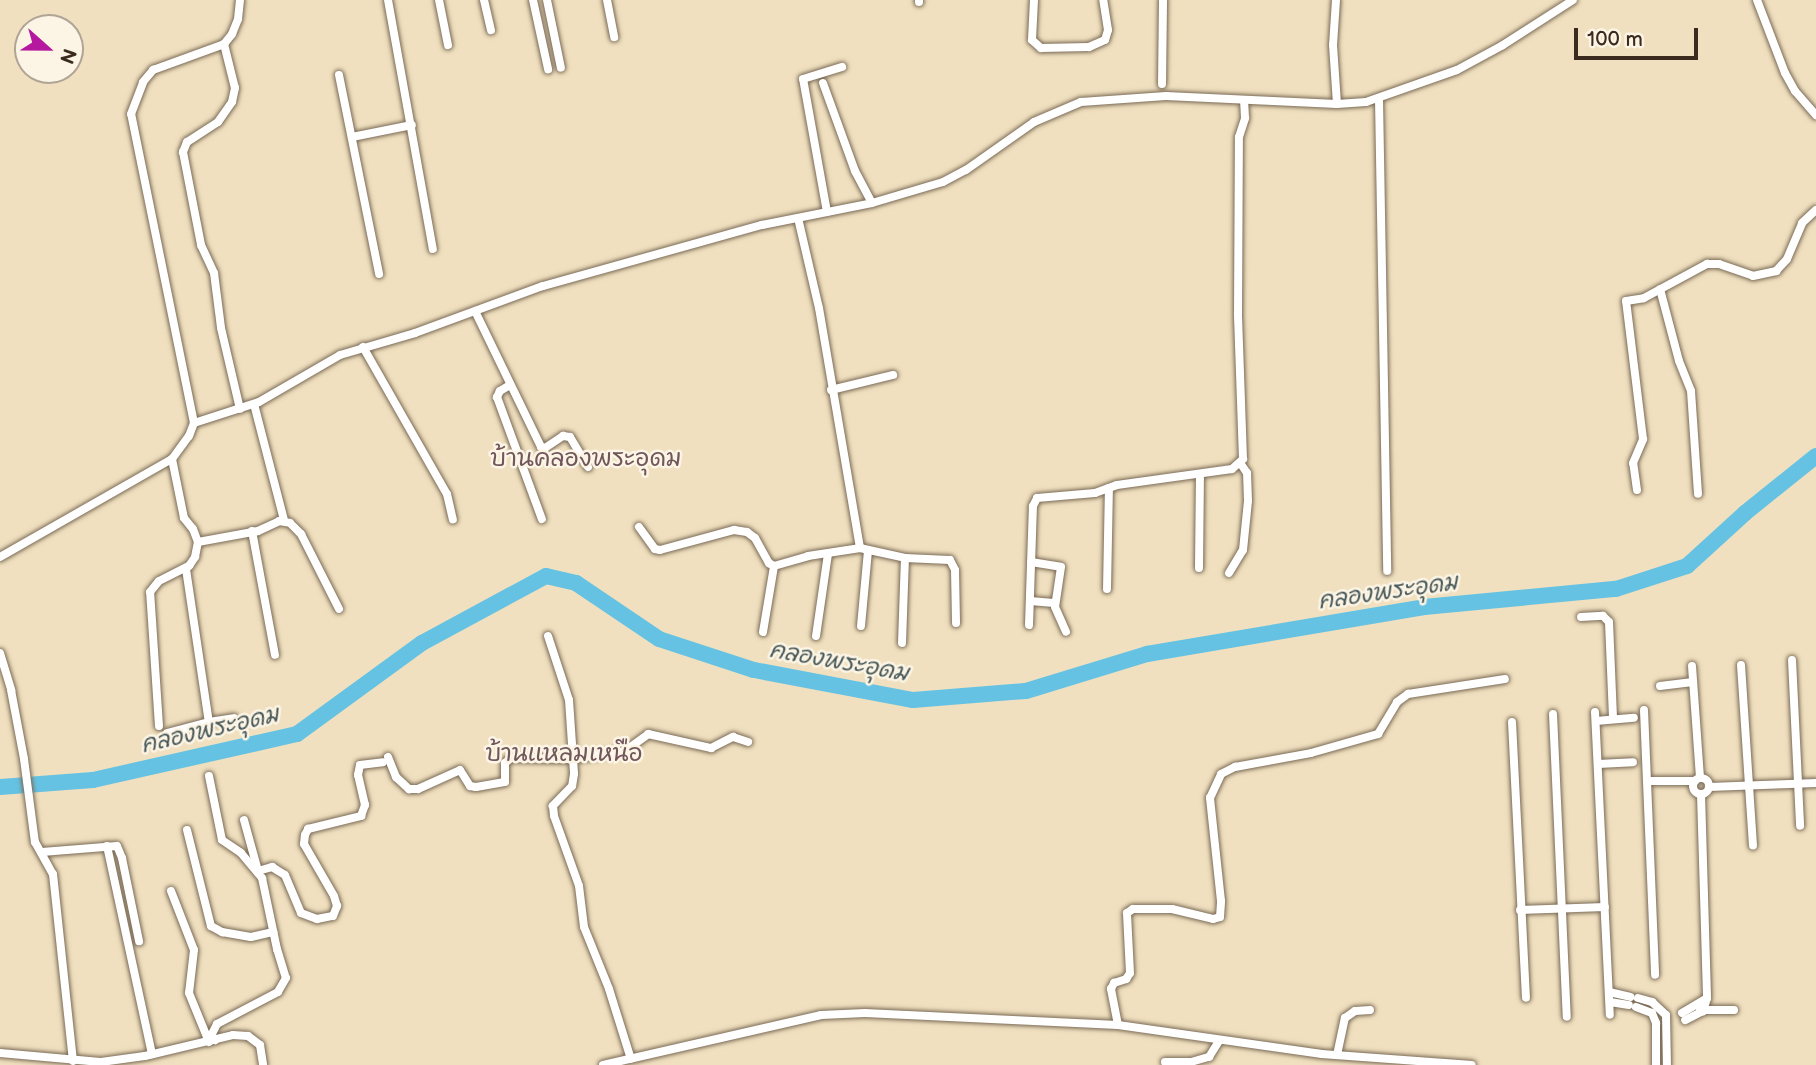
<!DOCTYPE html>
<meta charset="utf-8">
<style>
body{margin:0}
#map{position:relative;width:1816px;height:1065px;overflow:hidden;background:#f0e0bf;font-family:"Balsamiq Sans","Playpen Sans Thai",sans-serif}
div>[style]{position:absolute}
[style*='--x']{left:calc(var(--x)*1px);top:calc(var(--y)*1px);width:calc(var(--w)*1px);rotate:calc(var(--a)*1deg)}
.river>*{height:16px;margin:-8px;padding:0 8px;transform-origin:8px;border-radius:8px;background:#65c2e3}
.roads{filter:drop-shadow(0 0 2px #7a6a56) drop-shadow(0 0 2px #7a6a56)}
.street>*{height:8px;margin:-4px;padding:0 4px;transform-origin:4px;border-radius:4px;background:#fff}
.street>.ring{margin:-4px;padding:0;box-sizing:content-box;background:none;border:8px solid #fff;border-radius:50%}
span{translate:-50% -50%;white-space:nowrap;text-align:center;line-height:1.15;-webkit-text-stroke:5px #fcf5e5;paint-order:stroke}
.water-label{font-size:23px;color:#485859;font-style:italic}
.quarter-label{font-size:24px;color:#71575c}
.north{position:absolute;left:14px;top:14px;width:70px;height:70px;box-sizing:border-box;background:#fcf5e5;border:2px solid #afa495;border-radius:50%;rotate:111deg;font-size:19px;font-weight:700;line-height:28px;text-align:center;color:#3b2a1e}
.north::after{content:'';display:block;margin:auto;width:24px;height:32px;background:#b5179e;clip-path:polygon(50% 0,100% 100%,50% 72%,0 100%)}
.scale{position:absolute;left:1574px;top:28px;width:124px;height:32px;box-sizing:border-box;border:4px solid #3b2a1e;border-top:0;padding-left:9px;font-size:21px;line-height:24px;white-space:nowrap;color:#3b2a1e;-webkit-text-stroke:5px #fcf5e5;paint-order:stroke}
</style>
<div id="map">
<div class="river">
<div style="--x:0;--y:787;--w:93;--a:-4.3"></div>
<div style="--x:93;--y:780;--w:209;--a:-12.7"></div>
<div style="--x:297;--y:734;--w:155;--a:-36.1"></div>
<div style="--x:422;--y:643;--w:141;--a:-28.4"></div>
<div style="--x:546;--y:576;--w:31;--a:13"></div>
<div style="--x:576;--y:583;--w:100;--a:34"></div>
<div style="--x:659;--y:639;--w:100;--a:18.1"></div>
<div style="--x:754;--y:670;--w:162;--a:10.7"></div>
<div style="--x:913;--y:700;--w:113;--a:-4.6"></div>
<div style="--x:1026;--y:691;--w:127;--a:-17"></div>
<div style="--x:1147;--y:654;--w:281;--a:-9.6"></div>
<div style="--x:1424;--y:607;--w:193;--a:-5.4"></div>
<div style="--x:1616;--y:589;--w:75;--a:-17.9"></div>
<div style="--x:1687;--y:566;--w:79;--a:-42.4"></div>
<div style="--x:1745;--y:513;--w:91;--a:-38.8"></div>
</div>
<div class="roads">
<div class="street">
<div style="--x:388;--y:0;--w:253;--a:79.8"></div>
<div style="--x:439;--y:0;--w:46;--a:78.7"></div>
<div style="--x:484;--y:0;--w:31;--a:77"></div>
<div style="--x:533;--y:0;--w:71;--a:77.7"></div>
<div style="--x:547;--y:0;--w:69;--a:78.4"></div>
<div style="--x:607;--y:0;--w:38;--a:79"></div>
<div style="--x:919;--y:0;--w:2;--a:90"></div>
<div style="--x:1034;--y:0;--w:40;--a:92.9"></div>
<div style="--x:1032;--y:40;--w:12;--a:42"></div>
<div style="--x:1041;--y:48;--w:48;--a:-1.2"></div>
<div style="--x:1089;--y:47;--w:17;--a:-24"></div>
<div style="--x:1105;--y:40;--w:10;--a:-73"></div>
<div style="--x:1108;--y:30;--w:30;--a:-99"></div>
<div style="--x:1336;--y:0;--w:45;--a:93.8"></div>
<div style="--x:1333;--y:45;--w:59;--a:86.1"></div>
<div style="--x:1757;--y:0;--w:78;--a:69"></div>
<div style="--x:1785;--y:73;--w:21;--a:61"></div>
<div style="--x:1795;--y:91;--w:32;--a:49"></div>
<div style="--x:224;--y:44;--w:45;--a:76"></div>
<div style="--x:235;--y:88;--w:14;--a:102"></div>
<div style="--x:232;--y:102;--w:24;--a:125"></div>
<div style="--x:218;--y:122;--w:37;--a:147"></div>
<div style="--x:187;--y:142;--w:11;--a:112"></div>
<div style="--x:183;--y:152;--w:95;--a:79"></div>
<div style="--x:201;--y:245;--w:31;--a:65"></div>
<div style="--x:214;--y:273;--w:55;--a:82.7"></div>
<div style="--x:221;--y:328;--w:83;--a:76.8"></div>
<div style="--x:339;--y:75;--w:203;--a:78.6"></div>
<div style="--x:823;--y:83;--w:94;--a:70"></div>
<div style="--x:855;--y:171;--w:36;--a:62"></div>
<div style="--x:1162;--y:84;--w:84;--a:-89.3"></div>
<div style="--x:1379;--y:99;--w:472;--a:89"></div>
<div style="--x:352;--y:137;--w:61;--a:-11.3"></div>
<div style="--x:827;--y:212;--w:135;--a:-100.2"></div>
<div style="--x:803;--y:79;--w:41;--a:-17.1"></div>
<div style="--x:798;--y:218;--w:92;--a:76.9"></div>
<div style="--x:819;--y:308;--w:243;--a:80.3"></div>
<div style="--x:1660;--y:289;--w:74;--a:75.2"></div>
<div style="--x:1679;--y:361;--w:32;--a:68"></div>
<div style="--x:1691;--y:391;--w:103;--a:86.1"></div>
<div style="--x:475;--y:311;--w:151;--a:64.1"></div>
<div style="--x:541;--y:447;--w:4;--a:14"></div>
<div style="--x:545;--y:448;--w:22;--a:-34"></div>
<div style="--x:563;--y:436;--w:7;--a:8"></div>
<div style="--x:570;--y:437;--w:35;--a:59"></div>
<div style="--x:363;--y:347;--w:169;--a:60.3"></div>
<div style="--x:447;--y:494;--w:26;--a:77"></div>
<div style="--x:510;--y:385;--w:12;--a:149"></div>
<div style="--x:500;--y:391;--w:7;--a:117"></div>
<div style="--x:497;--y:397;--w:130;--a:69.8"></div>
<div style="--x:831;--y:390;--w:64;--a:-13.6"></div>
<div style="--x:254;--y:404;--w:120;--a:75.5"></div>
<div style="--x:194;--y:423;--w:68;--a:-17.9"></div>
<div style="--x:259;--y:402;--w:94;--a:-30.1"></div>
<div style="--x:340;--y:355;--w:78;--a:-16.3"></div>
<div style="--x:415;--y:333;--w:136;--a:-20.2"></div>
<div style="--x:543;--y:286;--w:227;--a:-15.6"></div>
<div style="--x:762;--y:225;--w:112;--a:-11.3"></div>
<div style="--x:872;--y:203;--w:74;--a:-16.5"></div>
<div style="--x:943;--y:182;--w:26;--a:-28"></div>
<div style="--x:966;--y:170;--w:83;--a:-35.2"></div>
<div style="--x:1034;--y:122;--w:51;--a:-23.1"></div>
<div style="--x:1081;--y:102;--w:85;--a:-4"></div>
<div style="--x:1166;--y:96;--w:171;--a:2.7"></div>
<div style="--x:1337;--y:104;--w:29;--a:-4"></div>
<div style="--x:1366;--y:102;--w:96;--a:-19.4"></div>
<div style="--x:1457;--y:70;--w:52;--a:-28.5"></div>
<div style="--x:1503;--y:45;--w:83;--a:-32.7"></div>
<div style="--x:172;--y:459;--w:60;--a:78.5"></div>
<div style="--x:184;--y:518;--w:14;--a:51"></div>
<div style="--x:193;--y:529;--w:14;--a:69"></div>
<div style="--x:198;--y:542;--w:61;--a:-10.4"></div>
<div style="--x:258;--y:531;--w:23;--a:-25"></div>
<div style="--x:279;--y:521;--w:11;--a:10"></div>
<div style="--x:290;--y:523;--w:16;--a:45"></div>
<div style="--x:301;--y:534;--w:84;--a:63.1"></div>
<div style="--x:1637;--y:490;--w:27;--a:-98"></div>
<div style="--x:1633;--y:463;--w:26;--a:-67"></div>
<div style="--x:1643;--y:439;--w:139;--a:-97"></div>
<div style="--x:1626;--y:301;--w:18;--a:-9"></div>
<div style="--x:1644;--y:298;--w:72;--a:-28.4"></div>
<div style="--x:1707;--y:264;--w:12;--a:0"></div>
<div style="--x:1719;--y:264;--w:36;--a:19"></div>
<div style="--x:1753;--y:276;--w:24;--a:-12"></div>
<div style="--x:1776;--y:271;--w:16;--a:-47"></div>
<div style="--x:1787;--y:259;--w:39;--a:-67"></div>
<div style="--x:1802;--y:223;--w:19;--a:-43"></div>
<div style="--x:639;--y:527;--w:27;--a:54"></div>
<div style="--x:655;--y:549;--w:5;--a:11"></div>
<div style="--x:660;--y:550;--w:77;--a:-15.1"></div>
<div style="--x:734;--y:530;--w:13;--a:9"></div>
<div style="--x:747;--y:532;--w:10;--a:37"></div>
<div style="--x:755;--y:538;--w:29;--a:61"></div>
<div style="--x:769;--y:563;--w:6;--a:31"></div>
<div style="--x:774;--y:566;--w:35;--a:-16"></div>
<div style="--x:808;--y:556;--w:53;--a:-8.7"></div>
<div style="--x:860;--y:548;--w:46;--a:12.5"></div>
<div style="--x:905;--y:558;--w:45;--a:2.5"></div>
<div style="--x:950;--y:560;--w:11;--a:63"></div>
<div style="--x:955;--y:570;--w:53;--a:88.9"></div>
<div style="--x:252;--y:531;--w:126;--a:79.5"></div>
<div style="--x:0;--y:557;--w:198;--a:-29.7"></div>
<div style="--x:172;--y:459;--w:29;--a:-54"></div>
<div style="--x:189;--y:436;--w:14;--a:-69"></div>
<div style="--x:194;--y:423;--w:315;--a:-101.5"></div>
<div style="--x:131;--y:114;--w:34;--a:-69"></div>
<div style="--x:143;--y:82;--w:16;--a:-50"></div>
<div style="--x:153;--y:70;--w:76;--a:-20.1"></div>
<div style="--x:224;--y:44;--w:13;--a:-51"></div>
<div style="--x:232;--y:34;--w:16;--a:-68"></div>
<div style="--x:238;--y:19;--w:19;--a:-84"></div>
<div style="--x:1031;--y:562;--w:30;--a:9"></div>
<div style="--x:1061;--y:567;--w:40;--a:98.5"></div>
<div style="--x:1055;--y:607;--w:27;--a:66"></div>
<div style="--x:1199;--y:568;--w:93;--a:-89.4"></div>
<div style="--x:186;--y:569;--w:155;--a:81.5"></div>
<div style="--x:209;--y:722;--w:25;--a:-9"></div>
<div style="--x:1229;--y:573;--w:27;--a:-59"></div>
<div style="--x:1243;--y:550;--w:49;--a:-84.2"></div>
<div style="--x:1248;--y:501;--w:28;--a:-92"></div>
<div style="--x:1247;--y:473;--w:11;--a:-124"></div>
<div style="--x:1107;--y:589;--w:101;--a:-88.9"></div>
<div style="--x:1030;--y:601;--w:24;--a:5"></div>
<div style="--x:1581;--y:617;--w:22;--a:-3"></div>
<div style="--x:1603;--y:616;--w:8;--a:45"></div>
<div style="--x:1609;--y:622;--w:97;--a:87.6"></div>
<div style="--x:1029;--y:625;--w:119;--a:-88.1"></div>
<div style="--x:1033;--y:506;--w:9;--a:-63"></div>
<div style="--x:1037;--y:498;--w:58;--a:-4.9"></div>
<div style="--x:1095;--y:493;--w:23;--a:-20"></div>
<div style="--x:1117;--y:485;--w:116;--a:-7.9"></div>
<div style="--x:1232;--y:469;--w:15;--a:-42"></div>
<div style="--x:1243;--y:459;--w:146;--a:-92"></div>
<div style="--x:1238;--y:313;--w:176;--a:-89.7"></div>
<div style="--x:1239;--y:137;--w:20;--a:-72"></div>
<div style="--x:1245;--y:118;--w:18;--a:-93"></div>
<div style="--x:861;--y:626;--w:75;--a:-84.7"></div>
<div style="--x:763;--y:632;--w:67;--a:-80.5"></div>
<div style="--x:548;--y:636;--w:67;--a:71.8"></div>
<div style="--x:569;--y:700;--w:74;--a:86.1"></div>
<div style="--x:574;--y:774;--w:12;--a:99"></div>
<div style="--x:572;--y:786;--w:28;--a:134"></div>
<div style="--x:553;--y:806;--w:10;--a:84"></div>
<div style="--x:554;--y:816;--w:74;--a:70.3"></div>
<div style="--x:579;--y:886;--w:41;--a:83"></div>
<div style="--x:584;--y:927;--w:67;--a:68"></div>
<div style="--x:609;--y:989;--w:73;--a:72.6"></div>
<div style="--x:816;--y:636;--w:83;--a:-81.7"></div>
<div style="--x:902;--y:643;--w:85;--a:-88"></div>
<div style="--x:0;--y:653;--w:39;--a:73"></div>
<div style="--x:11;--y:690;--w:70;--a:79.3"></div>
<div style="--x:24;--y:759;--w:84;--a:82.5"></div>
<div style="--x:35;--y:842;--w:37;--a:61"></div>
<div style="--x:53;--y:874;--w:188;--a:83.9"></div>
<div style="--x:1792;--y:660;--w:166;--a:87.2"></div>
<div style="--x:1741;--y:665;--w:181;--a:86.2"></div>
<div style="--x:1692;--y:666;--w:112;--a:85.9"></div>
<div style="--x:1660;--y:686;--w:33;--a:-7"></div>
<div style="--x:1644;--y:710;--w:265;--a:87.6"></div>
<div style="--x:1595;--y:712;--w:303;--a:87.2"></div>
<div style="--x:1553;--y:714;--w:303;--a:87.4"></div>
<div style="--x:1596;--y:721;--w:38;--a:-5"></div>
<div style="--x:1512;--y:722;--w:276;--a:87.1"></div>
<div style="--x:159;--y:726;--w:134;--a:-93.8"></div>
<div style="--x:150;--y:592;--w:14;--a:-51"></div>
<div style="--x:159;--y:581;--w:34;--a:-27"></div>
<div style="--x:189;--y:566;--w:11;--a:-56"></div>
<div style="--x:195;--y:557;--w:15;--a:-79"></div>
<div style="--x:167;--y:733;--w:43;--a:-14.7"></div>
<div style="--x:388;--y:757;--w:22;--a:68"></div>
<div style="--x:396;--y:777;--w:18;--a:43"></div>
<div style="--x:409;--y:789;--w:9;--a:0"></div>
<div style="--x:418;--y:789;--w:46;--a:-24.3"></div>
<div style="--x:460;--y:770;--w:19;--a:58"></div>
<div style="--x:470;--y:786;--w:6;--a:9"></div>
<div style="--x:476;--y:787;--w:29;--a:-10"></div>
<div style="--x:505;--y:782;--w:19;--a:-90"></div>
<div style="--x:505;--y:763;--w:8;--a:-40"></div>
<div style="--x:511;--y:758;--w:60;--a:1"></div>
<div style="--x:571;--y:759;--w:55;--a:-8.4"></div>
<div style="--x:625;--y:751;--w:29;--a:-36"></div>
<div style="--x:648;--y:734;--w:65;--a:12.5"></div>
<div style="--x:711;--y:748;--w:25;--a:-27"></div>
<div style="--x:733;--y:737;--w:16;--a:18"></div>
<div style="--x:1598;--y:764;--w:35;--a:-3"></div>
<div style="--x:209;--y:776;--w:65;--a:78.5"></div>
<div style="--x:222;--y:840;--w:23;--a:34"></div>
<div style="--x:241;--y:853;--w:33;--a:50"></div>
<div style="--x:262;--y:878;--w:73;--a:78.1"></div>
<div style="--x:277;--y:949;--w:30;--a:73"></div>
<div style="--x:286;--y:978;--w:16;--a:120"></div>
<div style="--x:278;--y:992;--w:69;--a:152.3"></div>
<div style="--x:217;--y:1024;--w:13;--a:117"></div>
<div style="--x:211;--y:1036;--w:6;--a:45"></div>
<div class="ring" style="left:1693px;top:778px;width:8px;height:8px"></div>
<div style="--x:1647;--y:781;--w:48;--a:0"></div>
<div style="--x:1709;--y:787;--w:107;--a:-2.1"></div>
<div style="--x:1701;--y:794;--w:204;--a:88.3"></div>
<div style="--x:244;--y:820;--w:53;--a:74.6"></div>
<div style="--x:258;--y:871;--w:15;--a:-16"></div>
<div style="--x:272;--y:867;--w:15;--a:32"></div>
<div style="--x:285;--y:875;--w:41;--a:67.2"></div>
<div style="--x:301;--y:913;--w:17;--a:21"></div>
<div style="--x:317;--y:919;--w:16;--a:-11"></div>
<div style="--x:333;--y:916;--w:11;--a:-68"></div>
<div style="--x:337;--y:906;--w:10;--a:-107"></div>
<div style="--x:334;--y:896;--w:60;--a:-120"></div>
<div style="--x:304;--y:844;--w:9;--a:-84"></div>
<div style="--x:305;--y:835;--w:7;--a:-63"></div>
<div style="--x:308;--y:829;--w:55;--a:-13.8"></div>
<div style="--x:361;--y:816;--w:12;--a:-70"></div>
<div style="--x:365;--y:805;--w:31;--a:-103"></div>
<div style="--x:358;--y:775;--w:10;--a:-79"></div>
<div style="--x:360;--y:765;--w:23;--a:-7"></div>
<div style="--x:187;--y:830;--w:99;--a:76"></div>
<div style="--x:211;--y:926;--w:13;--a:29"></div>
<div style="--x:222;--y:932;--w:29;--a:10"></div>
<div style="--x:251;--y:937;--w:23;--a:-13"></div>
<div style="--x:107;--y:846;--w:213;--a:77.8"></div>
<div style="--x:42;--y:852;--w:75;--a:-4.6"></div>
<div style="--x:117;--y:846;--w:13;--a:67"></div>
<div style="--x:122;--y:858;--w:85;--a:78.4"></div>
<div style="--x:171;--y:891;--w:63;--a:68.7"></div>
<div style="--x:194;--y:950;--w:43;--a:96.6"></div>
<div style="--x:189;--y:993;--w:53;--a:67.8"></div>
<div style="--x:1520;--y:910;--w:85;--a:-2"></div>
<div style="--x:1609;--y:992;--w:22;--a:13"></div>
<div style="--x:1638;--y:998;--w:15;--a:16"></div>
<div style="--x:1652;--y:1002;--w:19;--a:43"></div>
<div style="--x:1666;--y:1015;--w:50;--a:88.9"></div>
<div style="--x:1610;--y:1002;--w:19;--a:9"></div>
<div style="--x:1636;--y:1007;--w:17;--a:21"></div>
<div style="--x:1652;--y:1013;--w:11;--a:68"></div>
<div style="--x:1656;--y:1023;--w:42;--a:90"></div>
<div style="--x:1700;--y:1010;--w:34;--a:0"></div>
<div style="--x:1682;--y:1013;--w:29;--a:-31"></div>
<div style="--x:1707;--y:998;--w:14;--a:107"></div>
<div style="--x:1703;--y:1011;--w:20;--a:153"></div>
<div style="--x:1118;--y:1025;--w:37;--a:-101"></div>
<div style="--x:1111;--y:989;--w:7;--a:-63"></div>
<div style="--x:1114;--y:983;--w:13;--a:-18"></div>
<div style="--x:1126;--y:979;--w:7;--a:-56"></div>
<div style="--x:1130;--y:973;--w:60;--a:-92.9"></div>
<div style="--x:1127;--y:913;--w:7;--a:-34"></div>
<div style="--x:1133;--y:909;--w:39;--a:0"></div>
<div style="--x:1172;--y:909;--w:42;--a:13.7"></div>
<div style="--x:1213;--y:919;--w:7;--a:-16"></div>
<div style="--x:1220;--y:917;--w:16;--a:-86"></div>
<div style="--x:1221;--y:901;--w:104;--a:-96.1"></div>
<div style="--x:1210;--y:798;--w:26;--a:-65"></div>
<div style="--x:1221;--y:774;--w:16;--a:-27"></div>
<div style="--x:1235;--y:767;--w:77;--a:-10.4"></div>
<div style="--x:1311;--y:753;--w:70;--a:-15.8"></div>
<div style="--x:1378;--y:734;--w:37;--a:-59"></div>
<div style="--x:1397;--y:702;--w:14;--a:-36"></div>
<div style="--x:1408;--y:694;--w:98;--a:-8.8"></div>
<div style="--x:0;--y:1053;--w:101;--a:5.1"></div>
<div style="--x:101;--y:1062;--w:44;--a:-7.8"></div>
<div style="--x:145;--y:1056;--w:90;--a:-13.4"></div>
<div style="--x:233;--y:1035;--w:15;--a:4"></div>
<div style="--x:248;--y:1036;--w:15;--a:37"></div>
<div style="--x:260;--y:1045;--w:20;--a:81"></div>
<div style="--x:1337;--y:1055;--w:38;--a:-78"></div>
<div style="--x:1345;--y:1018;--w:12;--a:-35"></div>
<div style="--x:1355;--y:1011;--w:15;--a:-4"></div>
<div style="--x:1165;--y:1062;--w:26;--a:0"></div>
<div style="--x:1191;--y:1062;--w:19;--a:-16"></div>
<div style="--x:1209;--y:1057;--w:19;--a:-58"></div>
<div style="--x:603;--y:1065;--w:224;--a:-12.9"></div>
<div style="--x:821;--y:1015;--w:44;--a:-2.6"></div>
<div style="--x:865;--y:1013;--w:253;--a:2.7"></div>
<div style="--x:1118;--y:1025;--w:206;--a:8.1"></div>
<div style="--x:1322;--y:1054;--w:150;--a:4.2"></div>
</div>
</div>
<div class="water-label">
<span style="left:1388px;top:592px;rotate:-8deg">คลองพระอุดม</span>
<span style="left:839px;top:662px;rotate:10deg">คลองพระอุดม</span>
<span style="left:210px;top:730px;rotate:-13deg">คลองพระอุดม</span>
</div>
<div class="quarter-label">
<span style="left:586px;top:459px">บ้านคลองพระอุดม</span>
<span style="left:564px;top:754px">บ้านแหลมเหนือ</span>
</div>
<div class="north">N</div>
<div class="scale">100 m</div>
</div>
